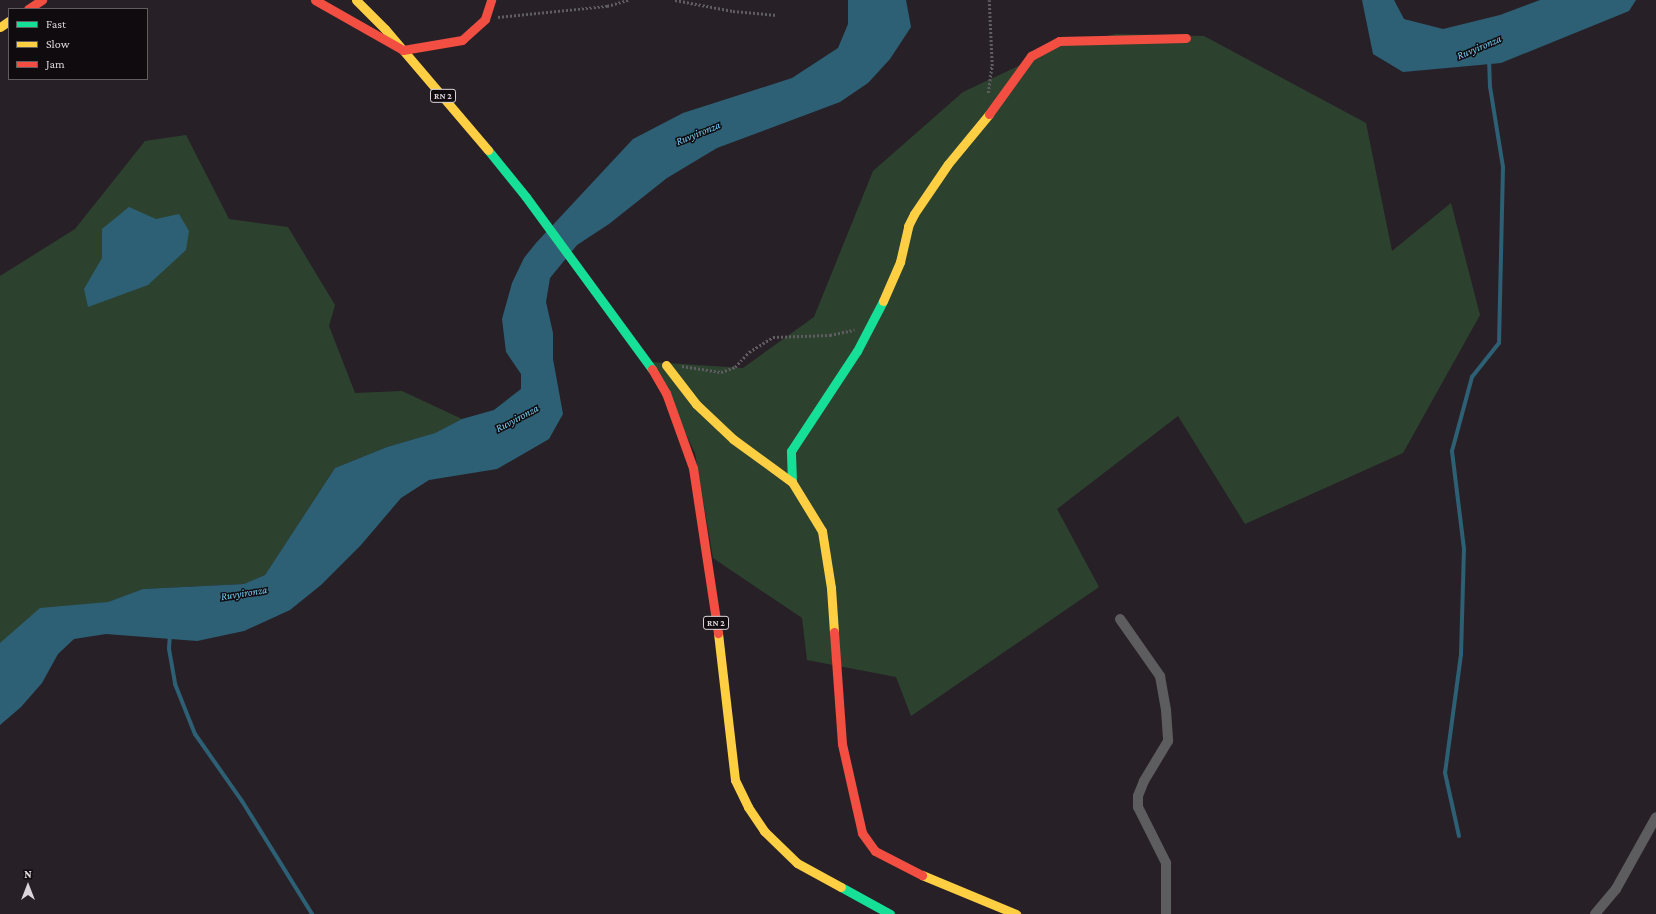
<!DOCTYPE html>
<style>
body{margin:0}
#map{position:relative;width:1656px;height:914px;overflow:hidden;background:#272127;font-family:"Crimson Pro",serif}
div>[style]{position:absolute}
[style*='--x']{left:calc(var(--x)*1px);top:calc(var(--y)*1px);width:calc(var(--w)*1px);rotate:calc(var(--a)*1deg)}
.green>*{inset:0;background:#2c422e}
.water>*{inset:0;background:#2d6075}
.stream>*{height:4px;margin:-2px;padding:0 2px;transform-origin:2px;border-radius:2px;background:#2d6075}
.path>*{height:2.5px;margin-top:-1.25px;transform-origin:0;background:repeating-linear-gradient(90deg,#5f5d61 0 2px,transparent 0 4px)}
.street>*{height:10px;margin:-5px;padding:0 5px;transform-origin:5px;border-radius:5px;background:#5d5c5e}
.fast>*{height:9px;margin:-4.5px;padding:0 4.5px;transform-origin:4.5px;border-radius:4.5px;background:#16e098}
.slow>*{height:9px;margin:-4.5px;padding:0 4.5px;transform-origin:4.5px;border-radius:4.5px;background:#ffcf43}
.jam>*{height:9px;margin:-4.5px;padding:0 4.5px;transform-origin:4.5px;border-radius:4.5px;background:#f24e42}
span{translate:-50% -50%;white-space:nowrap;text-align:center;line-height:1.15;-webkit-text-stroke:3px #0f0b0f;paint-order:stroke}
.shield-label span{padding:1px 3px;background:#0f0b0f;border:1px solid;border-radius:3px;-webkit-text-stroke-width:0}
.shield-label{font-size:9px;color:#ddd7dd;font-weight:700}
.water-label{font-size:11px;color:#74ccf1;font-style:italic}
.legend{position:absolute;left:8px;top:8px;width:140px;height:72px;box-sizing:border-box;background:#0f0b0f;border:1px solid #615d61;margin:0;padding:5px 7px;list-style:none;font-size:12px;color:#ddd7dd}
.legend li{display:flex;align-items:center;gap:8px;height:20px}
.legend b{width:20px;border:1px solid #615d61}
.north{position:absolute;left:8px;top:866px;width:40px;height:40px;-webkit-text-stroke:3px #0f0b0f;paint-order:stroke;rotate:0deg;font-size:11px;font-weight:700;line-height:16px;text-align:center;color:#ddd7dd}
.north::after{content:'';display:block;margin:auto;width:14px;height:18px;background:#ddd7dd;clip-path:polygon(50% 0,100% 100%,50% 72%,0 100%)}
</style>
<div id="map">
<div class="green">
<div style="clip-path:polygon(1116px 34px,1204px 36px,1366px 123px,1392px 251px,1451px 203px,1480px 315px,1403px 453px,1245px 524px,1178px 416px,1057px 509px,1099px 587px,911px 716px,896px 677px,807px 660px,802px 618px,713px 558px,695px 453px,651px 362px,743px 368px,814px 317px,873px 171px,963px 92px,1061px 46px)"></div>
<div style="clip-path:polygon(186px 135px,229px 219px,288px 227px,335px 305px,329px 326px,355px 393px,402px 391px,462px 419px,435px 433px,387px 447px,335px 468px,265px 575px,244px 584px,143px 589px,0 643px,0 276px,75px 229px,145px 141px)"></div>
</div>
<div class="water">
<div style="clip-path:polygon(848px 0,906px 0,911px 27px,890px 59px,868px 83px,840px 102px,717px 148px,667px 178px,609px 224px,577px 245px,550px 278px,546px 302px,553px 333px,553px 359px,563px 414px,549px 439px,497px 469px,429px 480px,401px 498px,361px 545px,321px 585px,290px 610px,244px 631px,197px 641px,106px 634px,74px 639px,58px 654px,42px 683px,21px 707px,0 725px,0 643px,40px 608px,108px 602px,143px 589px,244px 584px,265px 575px,335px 468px,387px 447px,435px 433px,462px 419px,494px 410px,521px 389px,521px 374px,506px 352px,502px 319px,512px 283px,524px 258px,536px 243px,633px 139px,683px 113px,792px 78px,838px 48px,848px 24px)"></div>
<div style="clip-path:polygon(1362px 0,1394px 0,1404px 19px,1443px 29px,1500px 15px,1540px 0,1636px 0,1629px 11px,1501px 63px,1403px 72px,1373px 54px)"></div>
<div style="clip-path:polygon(129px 207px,156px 219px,179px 214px,189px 231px,186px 250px,148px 285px,88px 307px,84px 289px,102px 258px,102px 229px)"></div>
</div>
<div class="stream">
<div style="--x:170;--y:634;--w:15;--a:94"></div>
<div style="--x:169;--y:649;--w:36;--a:80"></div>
<div style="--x:175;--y:684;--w:54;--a:68.2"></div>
<div style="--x:195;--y:734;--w:82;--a:55"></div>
<div style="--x:242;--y:801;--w:133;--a:58.2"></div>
<div style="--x:1459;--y:836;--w:65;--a:-102.5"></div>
<div style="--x:1445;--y:773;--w:119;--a:-82.3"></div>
<div style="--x:1461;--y:655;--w:106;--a:-88.4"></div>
<div style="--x:1464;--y:549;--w:99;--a:-97"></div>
<div style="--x:1452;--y:451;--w:77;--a:-74.9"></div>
<div style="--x:1472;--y:377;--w:43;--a:-51.5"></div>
<div style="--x:1499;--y:343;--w:176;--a:-88.7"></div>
<div style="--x:1503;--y:167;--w:81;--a:-99.2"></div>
<div style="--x:1490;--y:87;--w:27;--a:-92"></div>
</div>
<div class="path">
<div style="--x:675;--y:0;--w:59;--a:10.7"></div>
<div style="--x:733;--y:11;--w:44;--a:5.2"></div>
<div style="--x:498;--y:17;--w:110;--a:-5.8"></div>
<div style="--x:607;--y:6;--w:22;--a:-16"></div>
<div style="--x:988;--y:93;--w:27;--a:-82"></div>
<div style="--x:992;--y:66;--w:66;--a:-92.6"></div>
<div style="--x:682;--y:366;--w:39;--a:9"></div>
<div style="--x:721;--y:372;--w:15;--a:-20"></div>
<div style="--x:735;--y:367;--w:21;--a:-47"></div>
<div style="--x:749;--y:352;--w:28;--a:-32"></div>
<div style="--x:773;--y:337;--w:57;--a:-2"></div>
<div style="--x:830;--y:335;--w:25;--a:-12"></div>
</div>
<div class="street">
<div style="--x:1120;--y:619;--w:70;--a:54.9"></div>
<div style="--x:1160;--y:676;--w:35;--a:80"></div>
<div style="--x:1166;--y:710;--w:31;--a:86"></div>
<div style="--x:1168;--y:741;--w:47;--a:121"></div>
<div style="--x:1144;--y:781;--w:16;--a:112"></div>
<div style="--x:1138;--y:796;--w:11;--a:90"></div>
<div style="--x:1138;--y:807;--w:63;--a:63.4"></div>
<div style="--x:1166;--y:863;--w:51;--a:90"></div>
<div style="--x:1595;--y:914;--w:33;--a:-50"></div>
<div style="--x:1616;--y:889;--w:82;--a:-60.9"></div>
</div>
<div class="fast">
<div style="--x:488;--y:150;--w:60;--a:51"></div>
<div style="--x:526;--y:197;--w:213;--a:53.8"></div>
<div style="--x:792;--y:482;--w:31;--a:-92"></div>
<div style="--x:791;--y:451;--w:120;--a:-56.6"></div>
<div style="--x:857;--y:351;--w:56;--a:-62.5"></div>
<div style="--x:841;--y:887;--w:56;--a:28.9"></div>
</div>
<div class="slow">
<div style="--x:356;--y:0;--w:41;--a:45"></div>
<div style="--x:385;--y:29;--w:159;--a:49.6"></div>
<div style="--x:0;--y:27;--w:11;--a:-34"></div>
<div style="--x:883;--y:301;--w:43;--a:-66.4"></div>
<div style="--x:900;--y:262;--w:37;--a:-77"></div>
<div style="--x:908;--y:226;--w:13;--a:-63"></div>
<div style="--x:914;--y:214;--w:60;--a:-55.8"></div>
<div style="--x:948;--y:164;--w:65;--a:-50.6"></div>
<div style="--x:666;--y:365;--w:49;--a:52.4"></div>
<div style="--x:696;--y:404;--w:51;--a:43.4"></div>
<div style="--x:733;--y:439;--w:73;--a:36.1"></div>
<div style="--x:792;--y:482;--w:57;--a:58.5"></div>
<div style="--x:822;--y:531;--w:58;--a:81"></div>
<div style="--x:831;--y:588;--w:44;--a:86.1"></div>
<div style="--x:718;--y:633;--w:148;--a:83.4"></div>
<div style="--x:735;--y:780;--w:30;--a:64"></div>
<div style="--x:748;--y:807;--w:29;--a:56"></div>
<div style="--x:764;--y:831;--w:46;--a:44.1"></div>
<div style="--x:797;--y:863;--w:50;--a:28.6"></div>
<div style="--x:922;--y:875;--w:102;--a:22.5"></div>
</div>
<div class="jam">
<div style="--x:315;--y:0;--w:101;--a:29.6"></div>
<div style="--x:403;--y:50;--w:60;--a:-9.6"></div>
<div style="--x:462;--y:40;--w:31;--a:-42"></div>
<div style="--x:485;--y:19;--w:20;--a:-72"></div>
<div style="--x:28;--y:9;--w:17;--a:-33"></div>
<div style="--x:989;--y:114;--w:72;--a:-54.1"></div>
<div style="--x:1031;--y:56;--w:32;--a:-28"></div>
<div style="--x:1059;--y:41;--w:127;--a:-1.4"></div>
<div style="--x:652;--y:369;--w:28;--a:60"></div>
<div style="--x:666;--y:393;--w:80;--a:70.2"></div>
<div style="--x:693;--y:468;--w:167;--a:81.4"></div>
<div style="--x:834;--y:632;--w:112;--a:85.9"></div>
<div style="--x:842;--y:744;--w:91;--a:77.3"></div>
<div style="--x:862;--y:833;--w:22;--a:54"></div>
<div style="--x:875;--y:851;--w:53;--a:27.1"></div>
</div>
<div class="shield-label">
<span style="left:443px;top:96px">RN 2</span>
<span style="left:716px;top:623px">RN 2</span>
</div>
<div class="water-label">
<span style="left:1479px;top:47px;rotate:-23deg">Ruvyironza</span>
<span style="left:698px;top:133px;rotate:-22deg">Ruvyironza</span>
<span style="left:517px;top:418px;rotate:-28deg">Ruvyironza</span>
<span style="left:244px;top:593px;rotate:-9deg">Ruvyironza</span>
</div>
<ul class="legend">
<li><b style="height:5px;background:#16e098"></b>Fast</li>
<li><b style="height:5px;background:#ffcf43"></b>Slow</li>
<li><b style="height:5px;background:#f24e42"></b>Jam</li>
</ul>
<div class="north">N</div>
</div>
